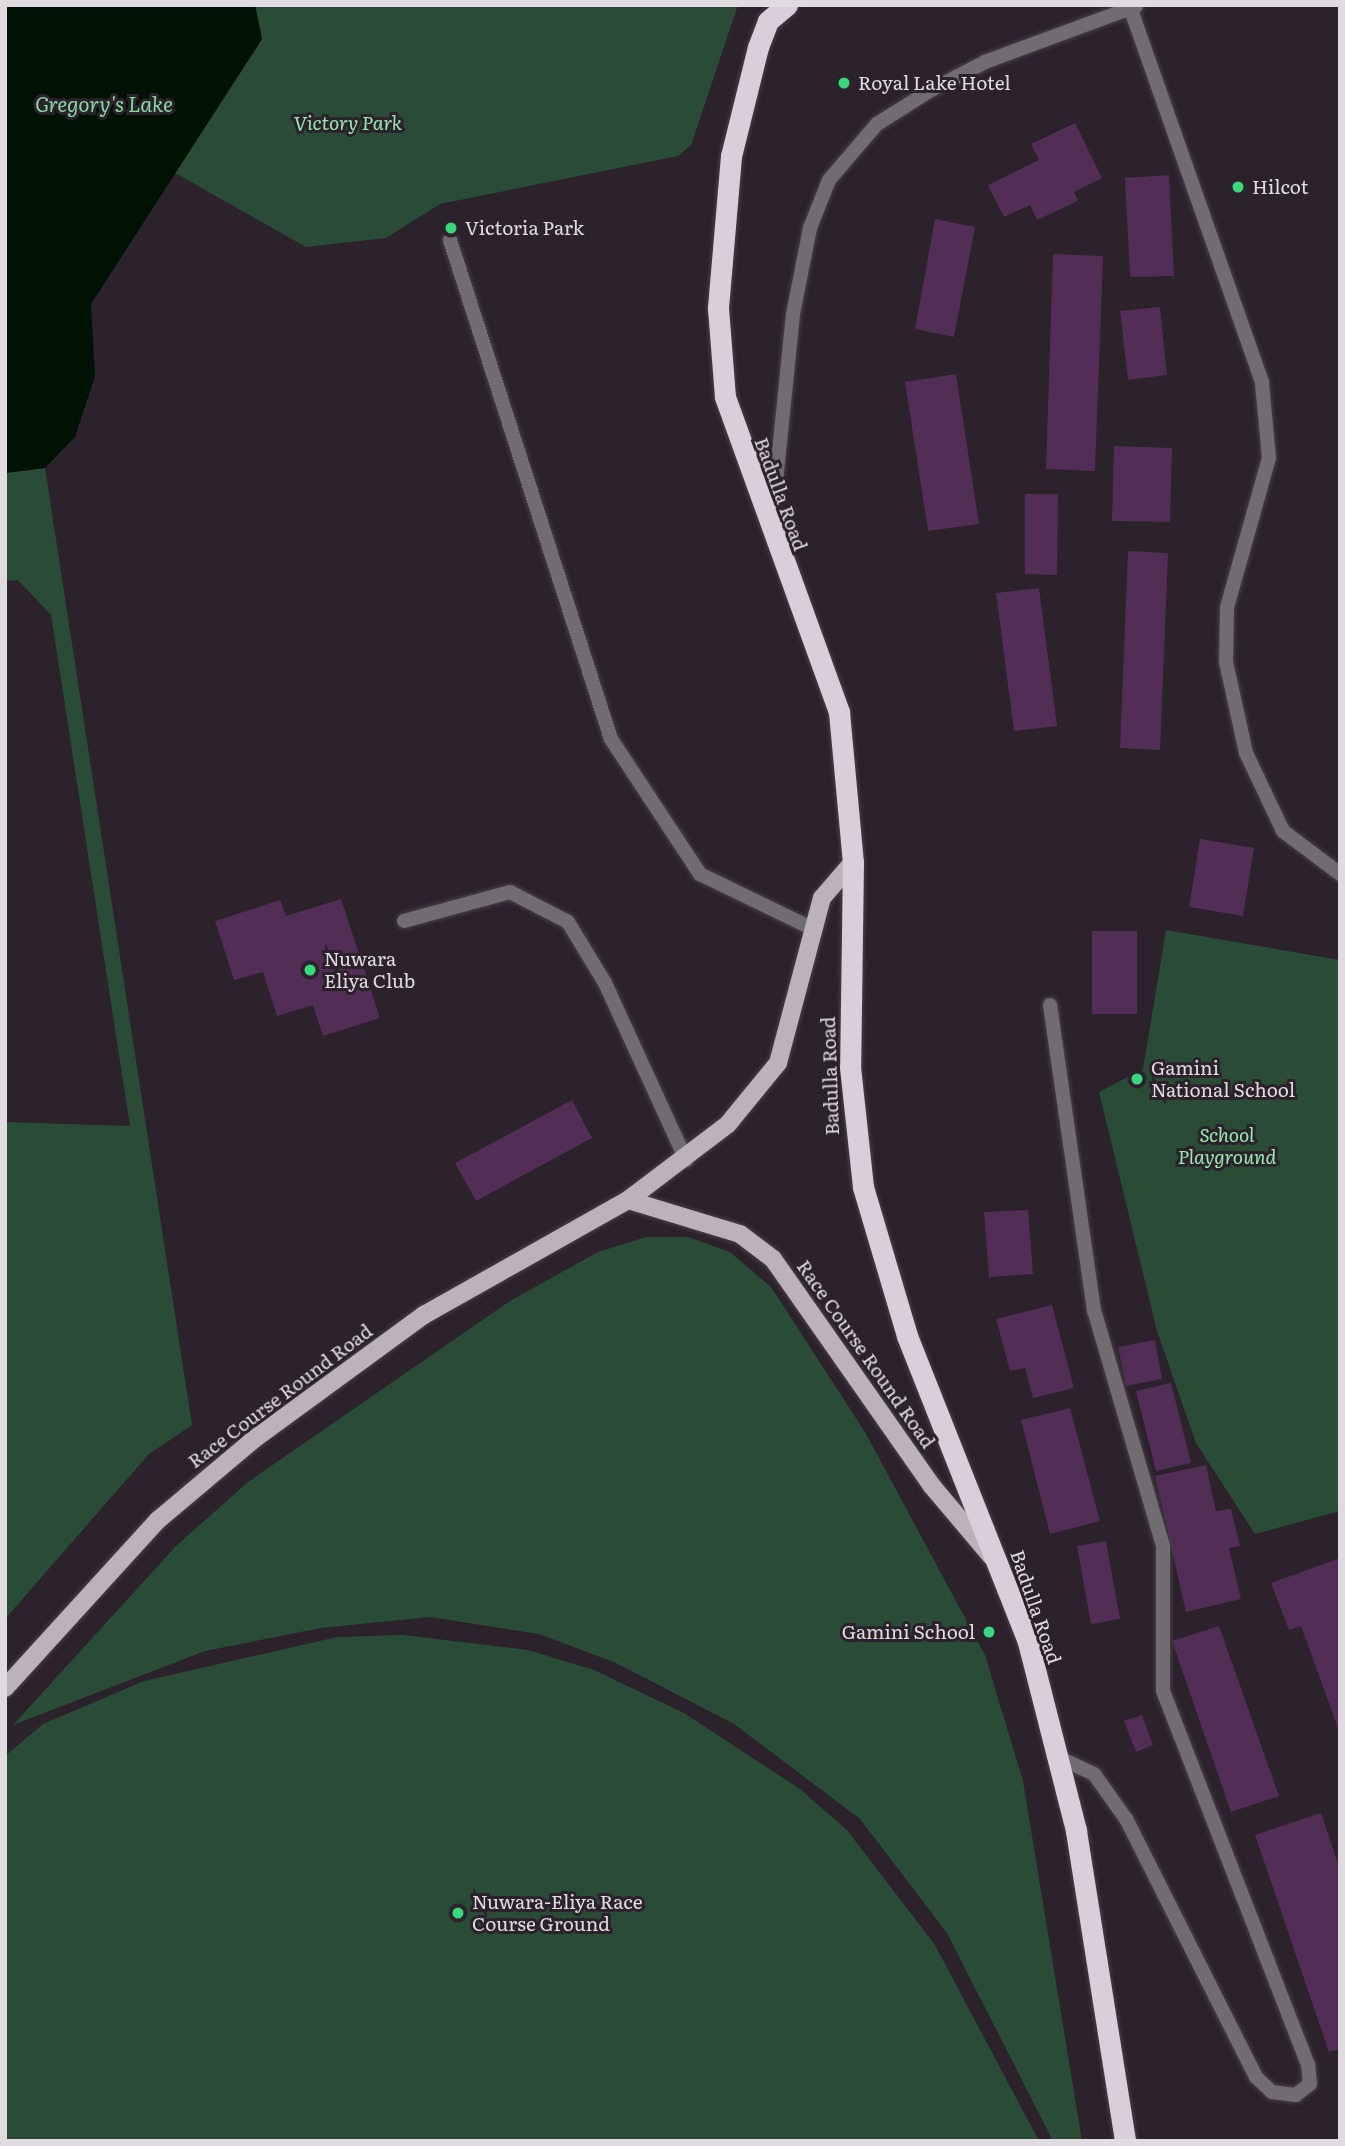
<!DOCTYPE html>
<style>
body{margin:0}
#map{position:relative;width:1345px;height:2146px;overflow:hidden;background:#2b222c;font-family:Literata,serif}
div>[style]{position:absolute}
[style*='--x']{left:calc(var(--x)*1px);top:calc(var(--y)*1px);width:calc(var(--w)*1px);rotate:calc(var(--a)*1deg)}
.green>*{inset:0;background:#2a4b35}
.water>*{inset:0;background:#001203}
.building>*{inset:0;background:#522d56}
.roads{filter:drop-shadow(0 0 2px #483f49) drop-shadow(0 0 2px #483f49)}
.lane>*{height:14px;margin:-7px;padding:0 7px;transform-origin:7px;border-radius:7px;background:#706c71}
.street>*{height:14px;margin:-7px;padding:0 7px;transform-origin:7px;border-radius:7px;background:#706c71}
.primary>*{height:18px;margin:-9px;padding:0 9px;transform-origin:9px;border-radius:9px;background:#bcb2bc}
.highway>*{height:21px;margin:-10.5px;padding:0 10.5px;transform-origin:10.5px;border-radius:10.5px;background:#dacedb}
.dots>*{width:19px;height:19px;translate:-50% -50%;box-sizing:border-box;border:4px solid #2b222c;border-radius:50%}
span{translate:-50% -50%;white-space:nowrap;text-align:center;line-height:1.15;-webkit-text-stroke:6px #2b222c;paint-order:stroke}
.poi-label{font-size:19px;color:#e0dae1}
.left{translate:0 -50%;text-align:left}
.right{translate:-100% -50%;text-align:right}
.park-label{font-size:19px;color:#98e9b1;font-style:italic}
.street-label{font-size:19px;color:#e0dae1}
.water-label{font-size:21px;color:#87d8a1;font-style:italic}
.frame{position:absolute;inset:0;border:7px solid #e0dae1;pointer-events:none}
</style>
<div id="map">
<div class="green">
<div style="clip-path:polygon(255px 5px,738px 5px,691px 145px,678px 156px,440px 204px,386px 238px,306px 247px,175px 173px,262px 39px)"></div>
<div style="clip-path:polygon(45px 468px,192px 1425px,149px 1454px,5px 1619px,5px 1122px,130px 1126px,51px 615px,18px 580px,5px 581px,5px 473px)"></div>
<div style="clip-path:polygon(1166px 930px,1340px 960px,1340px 1511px,1255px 1534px,1196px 1443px,1157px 1331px,1099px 1092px,1143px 1069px)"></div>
<div style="clip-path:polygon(646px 1237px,688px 1237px,730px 1252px,771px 1287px,865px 1432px,985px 1655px,1023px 1781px,1082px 2141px,1053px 2141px,947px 1933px,860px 1819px,734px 1724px,616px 1663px,539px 1634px,430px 1617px,321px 1628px,205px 1651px,13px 1725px,176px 1546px,248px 1482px,510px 1301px,598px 1252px)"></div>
<div style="clip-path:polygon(403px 1635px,528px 1650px,594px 1670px,684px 1713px,800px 1789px,847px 1830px,935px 1945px,1039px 2141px,5px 2141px,5px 1756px,43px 1724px,144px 1681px,337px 1637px)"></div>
</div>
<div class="water">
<div style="clip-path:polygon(5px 5px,255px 5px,262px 39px,91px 304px,95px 376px,75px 437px,45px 468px,5px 473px)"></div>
</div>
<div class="building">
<div style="clip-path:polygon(1075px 123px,1102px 178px,1074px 192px,1078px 201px,1037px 220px,1030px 205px,1004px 217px,988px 185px,1039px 160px,1031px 144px)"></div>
<div style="clip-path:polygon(1169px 175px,1174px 276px,1130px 277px,1125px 178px)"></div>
<div style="clip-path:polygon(935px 219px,975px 227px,954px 337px,915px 329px)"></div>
<div style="clip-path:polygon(1053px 254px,1103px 256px,1095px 471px,1046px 469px)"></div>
<div style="clip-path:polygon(1160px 307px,1167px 375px,1128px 380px,1120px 311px)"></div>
<div style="clip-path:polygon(956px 374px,979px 524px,928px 531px,905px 382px)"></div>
<div style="clip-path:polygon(1114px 446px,1172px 448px,1170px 522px,1112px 521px)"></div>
<div style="clip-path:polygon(1025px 494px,1058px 494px,1057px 575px,1025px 574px)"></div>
<div style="clip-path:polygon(1128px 551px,1168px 553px,1160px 750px,1120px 748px)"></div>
<div style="clip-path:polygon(1039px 588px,1057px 726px,1014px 731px,996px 593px)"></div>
<div style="clip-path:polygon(1200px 839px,1254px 848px,1243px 916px,1189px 907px)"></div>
<div style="clip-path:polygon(341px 899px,380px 1018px,323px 1036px,313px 1005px,277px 1016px,263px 972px,234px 980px,215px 921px,280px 900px,286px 916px)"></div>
<div style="clip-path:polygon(1092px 931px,1137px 931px,1137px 1014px,1092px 1014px)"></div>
<div style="clip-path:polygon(572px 1100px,592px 1138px,476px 1201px,455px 1163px)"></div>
<div style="clip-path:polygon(1028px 1210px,1033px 1274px,989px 1277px,984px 1212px)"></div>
<div style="clip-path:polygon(1052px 1305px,1074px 1388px,1033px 1398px,1025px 1368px,1010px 1371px,996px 1319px)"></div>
<div style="clip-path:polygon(1155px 1340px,1162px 1379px,1126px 1386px,1118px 1347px)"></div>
<div style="clip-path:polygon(1171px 1383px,1191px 1463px,1156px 1471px,1136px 1391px)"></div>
<div style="clip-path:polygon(1070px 1408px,1100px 1521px,1050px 1534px,1021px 1420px)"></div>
<div style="clip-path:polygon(1206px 1465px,1216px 1511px,1231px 1509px,1240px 1546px,1229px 1548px,1241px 1599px,1186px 1612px,1155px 1476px)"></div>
<div style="clip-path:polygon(1106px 1541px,1120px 1619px,1091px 1624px,1077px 1546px)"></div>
<div style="clip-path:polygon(1340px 1558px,1340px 1731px,1339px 1731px,1301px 1626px,1289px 1630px,1271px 1583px)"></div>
<div style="clip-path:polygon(1219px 1626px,1279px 1796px,1231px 1812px,1172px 1641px)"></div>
<div style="clip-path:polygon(1142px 1715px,1153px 1745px,1136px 1752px,1124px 1721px)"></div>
<div style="clip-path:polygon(1321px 1813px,1340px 1869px,1340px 2049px,1329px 2052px,1255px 1835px)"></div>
</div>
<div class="roads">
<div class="lane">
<div style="--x:450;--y:240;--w:524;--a:72.12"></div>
<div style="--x:611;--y:739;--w:162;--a:56.6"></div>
<div style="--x:700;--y:874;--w:123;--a:25.9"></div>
<div style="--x:404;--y:921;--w:110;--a:-15.3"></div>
<div style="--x:510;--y:892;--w:65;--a:27.3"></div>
<div style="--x:568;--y:922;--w:71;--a:58.8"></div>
<div style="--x:605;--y:983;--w:195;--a:65.4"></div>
<div style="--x:1050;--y:1005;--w:308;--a:81.8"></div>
<div style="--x:1094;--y:1310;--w:246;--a:73.7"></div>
<div style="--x:1163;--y:1546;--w:145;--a:90"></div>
<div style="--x:1163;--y:1691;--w:400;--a:68.8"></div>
<div style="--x:1308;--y:2064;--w:20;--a:84"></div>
<div style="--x:1310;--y:2084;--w:18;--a:142"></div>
<div style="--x:1296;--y:2095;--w:24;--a:-173"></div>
<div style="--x:1272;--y:2092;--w:22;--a:-137"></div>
<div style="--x:1256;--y:2077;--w:289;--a:-116.7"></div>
<div style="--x:1126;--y:1819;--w:55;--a:-125.4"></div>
<div style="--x:1094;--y:1774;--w:40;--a:-155"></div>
</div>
<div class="street">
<div style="--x:1131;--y:10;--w:395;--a:70.6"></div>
<div style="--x:1262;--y:383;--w:75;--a:84.7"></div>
<div style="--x:1269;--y:458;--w:155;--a:105.7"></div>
<div style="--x:1227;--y:607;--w:55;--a:91"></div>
<div style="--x:1226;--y:662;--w:93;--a:77.6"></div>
<div style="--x:1246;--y:753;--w:86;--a:64.6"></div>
<div style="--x:1283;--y:831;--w:71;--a:37"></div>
<div style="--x:772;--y:521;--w:208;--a:-84.2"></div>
<div style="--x:793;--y:314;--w:88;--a:-78.8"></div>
<div style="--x:810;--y:228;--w:52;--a:-68.4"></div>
<div style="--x:829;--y:180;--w:74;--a:-49.4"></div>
<div style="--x:877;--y:124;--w:64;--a:-32.2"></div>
<div style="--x:931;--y:90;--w:61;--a:-27.4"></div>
<div style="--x:985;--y:62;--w:161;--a:-20.3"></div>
</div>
<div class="primary">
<div style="--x:628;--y:1200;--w:117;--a:16.9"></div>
<div style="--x:740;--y:1234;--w:41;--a:37.1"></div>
<div style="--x:773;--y:1259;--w:277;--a:55"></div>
<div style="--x:932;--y:1486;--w:92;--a:49.9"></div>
<div style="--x:5;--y:1688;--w:227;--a:-47.7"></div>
<div style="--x:158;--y:1520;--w:124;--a:-40.1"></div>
<div style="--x:253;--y:1440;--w:212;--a:-36.2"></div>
<div style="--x:424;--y:1315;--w:234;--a:-29.4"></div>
<div style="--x:628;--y:1200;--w:126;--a:-37.2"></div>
<div style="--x:728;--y:1124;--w:79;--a:-50.7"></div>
<div style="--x:778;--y:1063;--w:171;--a:-75.1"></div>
<div style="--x:822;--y:898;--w:48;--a:-49.3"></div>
</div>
<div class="highway">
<div style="--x:787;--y:5;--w:25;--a:140"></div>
<div style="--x:768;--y:21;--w:28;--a:111"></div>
<div style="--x:758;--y:47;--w:112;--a:103.9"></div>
<div style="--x:731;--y:156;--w:153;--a:94.9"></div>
<div style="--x:718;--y:308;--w:89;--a:85.5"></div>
<div style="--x:725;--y:397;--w:335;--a:70.1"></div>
<div style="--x:839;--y:712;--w:151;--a:84.7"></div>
<div style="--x:853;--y:862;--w:205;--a:90.8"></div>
<div style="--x:850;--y:1067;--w:121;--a:83.8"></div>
<div style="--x:863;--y:1187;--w:155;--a:73.5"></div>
<div style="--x:907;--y:1336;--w:329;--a:68.4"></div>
<div style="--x:1028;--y:1642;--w:195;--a:75.7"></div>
<div style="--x:1076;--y:1831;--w:314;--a:81"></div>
</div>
</div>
<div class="dots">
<div style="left:844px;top:83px;background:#39d87f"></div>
<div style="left:1238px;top:187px;background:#39d87f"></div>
<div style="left:451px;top:228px;background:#39d87f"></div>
<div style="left:310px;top:970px;background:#39d87f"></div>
<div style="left:1137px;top:1079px;background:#39d87f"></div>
<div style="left:989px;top:1632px;background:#39d87f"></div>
<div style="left:458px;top:1913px;background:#39d87f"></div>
</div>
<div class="poi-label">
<span class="left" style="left:858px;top:83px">Royal Lake Hotel</span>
<span class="left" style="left:1252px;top:187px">Hilcot</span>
<span class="left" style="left:465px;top:228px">Victoria Park</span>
<span class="left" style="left:324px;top:970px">Nuwara<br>Eliya Club</span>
<span class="left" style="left:1151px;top:1079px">Gamini<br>National School</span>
<span class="right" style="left:975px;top:1632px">Gamini School</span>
<span class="left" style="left:472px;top:1913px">Nuwara-Eliya Race<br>Course Ground</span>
</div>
<div class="park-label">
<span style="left:348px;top:123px">Victory Park</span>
<span style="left:1227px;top:1146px">School<br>Playground</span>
</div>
<div class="street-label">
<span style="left:781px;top:494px;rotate:70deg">Badulla Road</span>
<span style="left:830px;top:1076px;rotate:-92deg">Badulla Road</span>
<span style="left:866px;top:1354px;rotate:55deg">Race Course Round Road</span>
<span style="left:280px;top:1396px;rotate:-37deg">Race Course Round Road</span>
<span style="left:1036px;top:1607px;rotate:71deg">Badulla Road</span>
</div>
<div class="water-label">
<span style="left:104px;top:103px">Gregory's Lake</span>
</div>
<div class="frame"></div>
</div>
